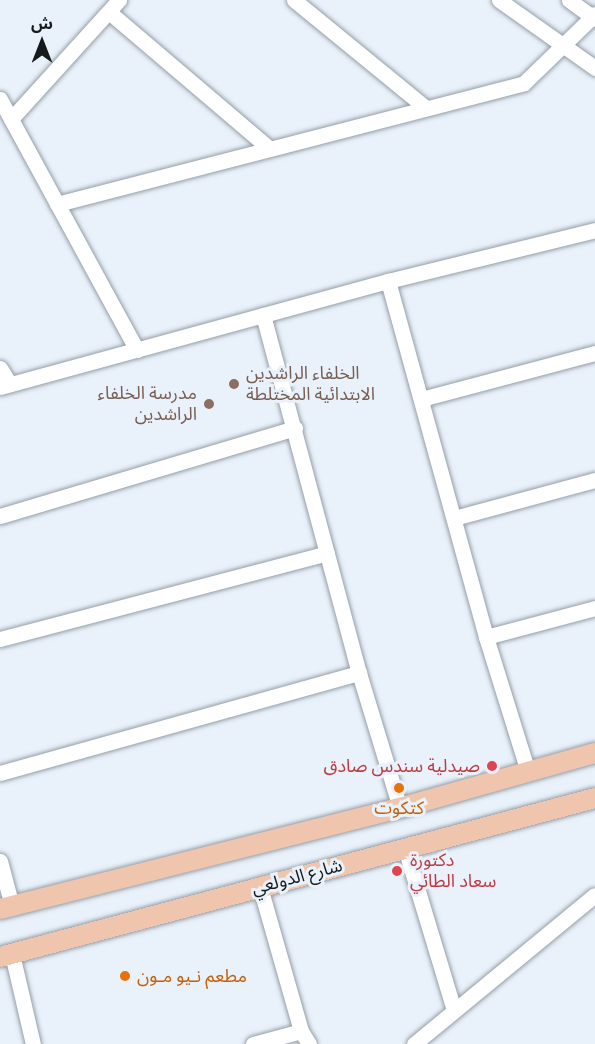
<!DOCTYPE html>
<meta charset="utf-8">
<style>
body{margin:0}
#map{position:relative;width:595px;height:1044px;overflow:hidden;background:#e9f2fb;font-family:"Zilla Slab","Noto Sans Arabic",serif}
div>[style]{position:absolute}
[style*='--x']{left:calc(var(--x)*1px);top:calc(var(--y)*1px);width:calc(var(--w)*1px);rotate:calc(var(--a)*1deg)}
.roads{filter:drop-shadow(0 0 2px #969ea6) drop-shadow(0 0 2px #969ea6)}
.minor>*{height:15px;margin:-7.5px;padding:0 7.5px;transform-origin:7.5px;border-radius:7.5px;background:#fff}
.major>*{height:20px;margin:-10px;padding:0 10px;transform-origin:10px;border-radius:10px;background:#efc6ad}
.dots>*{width:16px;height:16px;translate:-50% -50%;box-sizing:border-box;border:3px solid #e9f2fb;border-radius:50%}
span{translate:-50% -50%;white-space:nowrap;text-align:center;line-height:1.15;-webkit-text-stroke:6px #e9f2fb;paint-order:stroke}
.education-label{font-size:18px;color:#785e54}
.left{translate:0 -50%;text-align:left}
.right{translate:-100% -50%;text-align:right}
.health-label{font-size:18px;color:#be3a42}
.food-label{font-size:18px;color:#c56008}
.street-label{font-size:18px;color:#171a1d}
.north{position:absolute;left:12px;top:12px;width:60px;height:60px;-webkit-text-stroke:4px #e9f2fb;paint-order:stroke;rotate:0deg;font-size:16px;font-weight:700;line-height:24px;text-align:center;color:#171a1d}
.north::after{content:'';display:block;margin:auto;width:21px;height:27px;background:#171a1d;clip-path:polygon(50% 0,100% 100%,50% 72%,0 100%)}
</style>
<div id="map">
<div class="roads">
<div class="minor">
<div style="--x:294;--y:0;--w:171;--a:39.3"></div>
<div style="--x:499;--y:0;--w:118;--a:35.3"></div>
<div style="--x:569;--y:0;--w:32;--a:36"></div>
<div style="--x:109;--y:12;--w:211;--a:40.4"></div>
<div style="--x:0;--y:99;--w:286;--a:61.4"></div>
<div style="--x:11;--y:119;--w:161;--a:-47.8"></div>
<div style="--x:57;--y:204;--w:482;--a:-14.5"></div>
<div style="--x:524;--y:83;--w:99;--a:-44.2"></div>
<div style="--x:388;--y:281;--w:369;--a:74.6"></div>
<div style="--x:486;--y:637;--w:141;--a:72.7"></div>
<div style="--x:263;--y:315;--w:371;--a:75"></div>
<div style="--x:359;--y:673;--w:141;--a:73.1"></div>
<div style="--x:0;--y:368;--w:19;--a:58"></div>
<div style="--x:0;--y:387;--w:402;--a:-15.3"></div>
<div style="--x:388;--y:281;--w:213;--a:-13.8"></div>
<div style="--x:421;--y:399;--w:180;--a:-14.8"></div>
<div style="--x:0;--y:516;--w:308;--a:-16.6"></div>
<div style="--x:454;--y:518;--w:146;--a:-15.1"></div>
<div style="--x:486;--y:637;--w:113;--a:-14.9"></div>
<div style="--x:0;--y:639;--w:338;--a:-14.7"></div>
<div style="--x:0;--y:773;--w:373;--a:-15.6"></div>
<div style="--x:405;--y:848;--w:169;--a:73.2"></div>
<div style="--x:0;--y:861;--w:47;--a:75.1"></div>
<div style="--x:260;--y:887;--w:150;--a:74.1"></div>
<div style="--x:301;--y:1031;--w:15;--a:58"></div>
<div style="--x:12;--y:954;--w:92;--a:76.9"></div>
<div style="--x:253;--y:1044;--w:50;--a:-15.2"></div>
<div style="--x:414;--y:1044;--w:234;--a:-39.5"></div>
</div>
<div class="major">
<div style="--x:0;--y:909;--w:413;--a:-14.2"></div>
<div style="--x:400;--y:808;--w:203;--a:-15.8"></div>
<div style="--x:0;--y:957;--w:616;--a:-14.96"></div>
</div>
</div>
<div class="dots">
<div style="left:234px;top:384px;background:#8d6e63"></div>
<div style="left:209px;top:404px;background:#8d6e63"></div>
<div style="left:492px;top:766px;background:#e0444e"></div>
<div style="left:399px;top:788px;background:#e8710a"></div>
<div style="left:397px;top:871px;background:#e0444e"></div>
<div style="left:125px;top:976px;background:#e8710a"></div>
</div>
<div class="education-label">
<span class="left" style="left:246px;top:384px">الخلفاء الراشدين<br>الابتدائية المختلطة</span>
<span class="right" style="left:197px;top:404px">مدرسة الخلفاء<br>الراشدين</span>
</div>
<div class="health-label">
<span class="right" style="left:480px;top:766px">صيدلية سندس صادق</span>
<span class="left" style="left:410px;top:871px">دكتورة<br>سعاد الطائي</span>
</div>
<div class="food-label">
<span style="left:399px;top:808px">كتكوت</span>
<span class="left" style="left:137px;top:976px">مطعم نـيو مـون</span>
</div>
<div class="street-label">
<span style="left:297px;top:877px;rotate:-15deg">شارع الدولعي</span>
</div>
<div class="north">ش</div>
</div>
